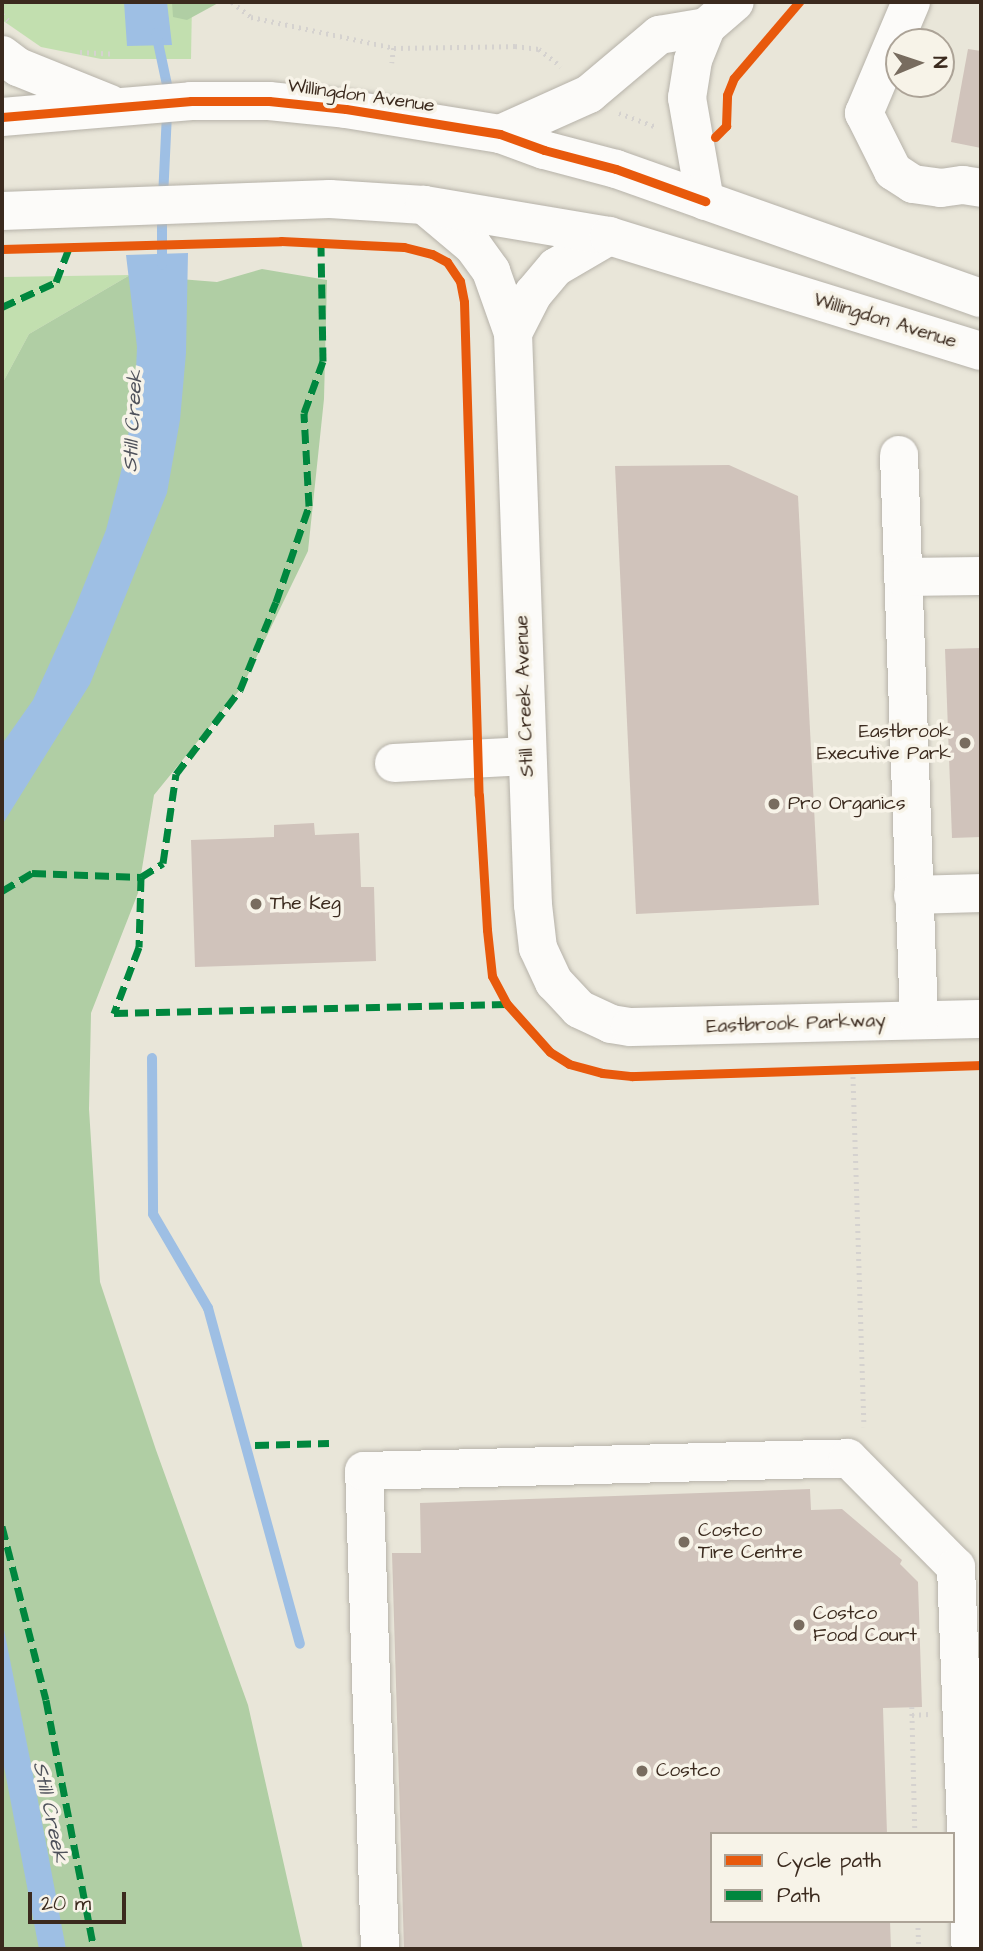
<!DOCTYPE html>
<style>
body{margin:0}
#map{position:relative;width:983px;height:1951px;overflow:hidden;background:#e9e6d9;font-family:"Architects Daughter",sans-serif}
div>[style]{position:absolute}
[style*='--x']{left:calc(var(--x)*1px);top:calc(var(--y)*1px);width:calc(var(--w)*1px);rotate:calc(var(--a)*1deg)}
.green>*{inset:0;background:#c2dfaf}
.forest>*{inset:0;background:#b0cea4}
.water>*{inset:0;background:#9ebfe4}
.stream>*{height:10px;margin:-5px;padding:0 5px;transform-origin:5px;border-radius:5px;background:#9ebfe4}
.building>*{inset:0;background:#d0c3bb}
.path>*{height:4.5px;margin-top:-2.25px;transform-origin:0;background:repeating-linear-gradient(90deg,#d5d2cf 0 2px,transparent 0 7px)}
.roads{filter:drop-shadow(0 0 2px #b6b2a9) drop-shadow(0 0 2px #b6b2a9)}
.minor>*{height:38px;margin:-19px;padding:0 19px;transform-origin:19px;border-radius:19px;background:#fcfbf9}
.major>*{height:38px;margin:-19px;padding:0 19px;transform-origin:19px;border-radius:19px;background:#fcfbf9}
.quiet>*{height:7px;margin-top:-3.5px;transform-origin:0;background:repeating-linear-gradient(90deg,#00873e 0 14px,transparent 0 21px)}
.cycleway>*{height:9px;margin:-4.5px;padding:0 4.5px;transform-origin:4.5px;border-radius:4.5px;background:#e8590c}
.dots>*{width:19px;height:19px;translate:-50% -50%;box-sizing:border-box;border:4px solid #f7f3e8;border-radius:50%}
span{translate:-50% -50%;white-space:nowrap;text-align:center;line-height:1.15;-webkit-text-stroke:7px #f7f3e8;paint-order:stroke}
.street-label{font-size:19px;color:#3b2a1e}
.poi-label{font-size:19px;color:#3b2a1e}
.right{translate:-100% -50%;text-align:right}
.left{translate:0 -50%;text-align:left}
.water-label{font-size:21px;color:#4f525b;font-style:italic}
.frame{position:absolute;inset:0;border:4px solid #3b2a1e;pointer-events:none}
.legend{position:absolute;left:710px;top:1832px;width:245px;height:91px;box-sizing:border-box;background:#f7f3e8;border:2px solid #aca397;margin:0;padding:9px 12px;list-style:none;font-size:21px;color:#3b2a1e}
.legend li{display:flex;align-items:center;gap:14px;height:35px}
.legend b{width:35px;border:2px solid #aca397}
.north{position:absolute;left:885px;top:28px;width:70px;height:70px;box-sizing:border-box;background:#f7f3e8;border:2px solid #aca397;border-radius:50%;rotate:88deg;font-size:19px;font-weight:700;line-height:28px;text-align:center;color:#3b2a1e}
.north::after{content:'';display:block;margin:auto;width:24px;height:32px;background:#786c5f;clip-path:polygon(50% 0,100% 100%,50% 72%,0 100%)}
.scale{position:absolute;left:28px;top:1892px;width:98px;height:32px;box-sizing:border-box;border:4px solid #3b2a1e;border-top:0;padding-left:9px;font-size:21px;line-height:24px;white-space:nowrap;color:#3b2a1e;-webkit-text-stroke:5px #f7f3e8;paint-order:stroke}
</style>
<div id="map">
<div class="green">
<div style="clip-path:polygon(2px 2px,192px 2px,191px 59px,101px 59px,41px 47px,2px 20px)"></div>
<div style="clip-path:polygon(130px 275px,29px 334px,2px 384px,2px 277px)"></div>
</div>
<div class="forest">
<div style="clip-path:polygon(172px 2px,220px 2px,187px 20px,173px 17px)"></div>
<div style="clip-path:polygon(262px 269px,327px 280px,324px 399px,308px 551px,242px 687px,154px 795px,138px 893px,91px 1013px,89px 1109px,100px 1282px,156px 1450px,248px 1705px,303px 1949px,2px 1949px,2px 384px,29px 334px,130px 275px,217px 282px)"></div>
</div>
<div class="water">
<div style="clip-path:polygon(124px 2px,167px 2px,172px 45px,127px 46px)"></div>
<div style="clip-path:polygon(188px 253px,186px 353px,180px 420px,167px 493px,90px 684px,2px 825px,2px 744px,33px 700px,74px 610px,106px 530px,124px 460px,135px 394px,137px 347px,126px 255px)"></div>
<div style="clip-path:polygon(2px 1620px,32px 1769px,66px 1949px,39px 1949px,2px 1756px)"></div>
</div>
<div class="stream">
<div style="--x:156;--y:33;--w:62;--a:78"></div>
<div style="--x:163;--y:198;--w:86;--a:-87.3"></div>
<div style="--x:162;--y:265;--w:52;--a:-90"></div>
<div style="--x:152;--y:1058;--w:156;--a:89.6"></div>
<div style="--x:153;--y:1214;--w:109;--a:59.7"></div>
<div style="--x:208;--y:1308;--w:348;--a:74.7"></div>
</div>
<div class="building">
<div style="clip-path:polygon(968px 49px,981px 51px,981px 148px,951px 142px)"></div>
<div style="clip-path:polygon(729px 465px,798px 496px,819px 905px,636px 914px,615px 466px)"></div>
<div style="clip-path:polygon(981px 648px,981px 837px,952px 838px,945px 649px)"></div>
<div style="clip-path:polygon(314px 823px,315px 835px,359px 833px,361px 887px,374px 887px,376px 961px,195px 967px,191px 840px,274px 837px,274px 825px)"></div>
<div style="clip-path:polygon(810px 1489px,811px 1510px,842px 1509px,902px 1560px,900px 1564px,918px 1582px,922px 1707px,883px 1708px,887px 1834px,712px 1834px,712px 1921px,890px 1921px,891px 1949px,404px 1949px,392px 1553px,421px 1553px,420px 1503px)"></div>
</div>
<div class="path">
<div style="--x:232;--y:2;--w:24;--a:38"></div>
<div style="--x:251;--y:17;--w:146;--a:12.2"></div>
<div style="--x:394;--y:48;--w:15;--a:98"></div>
<div style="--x:2;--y:14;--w:10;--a:45"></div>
<div style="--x:394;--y:48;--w:121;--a:-0.9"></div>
<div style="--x:515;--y:46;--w:24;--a:7"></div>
<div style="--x:539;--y:49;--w:28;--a:38"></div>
<div style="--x:80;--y:52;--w:34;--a:3"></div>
<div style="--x:619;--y:113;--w:40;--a:20.2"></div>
<div style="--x:853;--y:1070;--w:357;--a:88.2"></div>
<div style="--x:912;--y:1707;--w:127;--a:88.6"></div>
<div style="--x:912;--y:1715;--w:17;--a:-3"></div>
<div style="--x:918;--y:1921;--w:28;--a:88"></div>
</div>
<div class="roads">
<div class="minor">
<div style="--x:911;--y:2;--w:121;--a:112.9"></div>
<div style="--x:864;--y:113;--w:65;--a:63.4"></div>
<div style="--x:893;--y:171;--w:24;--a:33"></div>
<div style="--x:913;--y:184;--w:28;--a:8"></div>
<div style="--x:941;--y:188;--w:22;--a:-8"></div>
<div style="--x:963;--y:185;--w:18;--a:9"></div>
<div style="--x:500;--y:134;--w:98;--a:-24.2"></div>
<div style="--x:589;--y:94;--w:92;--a:-40.1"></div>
<div style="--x:659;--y:35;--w:48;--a:-9.7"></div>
<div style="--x:705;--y:201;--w:105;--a:-99.9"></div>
<div style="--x:687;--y:98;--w:38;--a:-81"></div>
<div style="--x:693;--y:60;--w:35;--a:-68"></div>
<div style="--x:706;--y:27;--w:38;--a:-41"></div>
<div style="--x:424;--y:205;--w:64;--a:39.9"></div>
<div style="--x:473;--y:246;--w:31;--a:54"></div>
<div style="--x:491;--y:271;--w:66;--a:70.5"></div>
<div style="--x:513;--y:333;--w:572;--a:88"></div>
<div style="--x:533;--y:905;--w:43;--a:83.4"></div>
<div style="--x:538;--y:948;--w:38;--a:65"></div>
<div style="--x:554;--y:982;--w:37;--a:47"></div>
<div style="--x:579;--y:1009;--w:35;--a:25"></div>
<div style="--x:611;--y:1024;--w:19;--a:9"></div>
<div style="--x:630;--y:1027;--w:351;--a:-1.3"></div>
<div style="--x:513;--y:333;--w:44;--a:-62.9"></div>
<div style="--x:533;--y:294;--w:35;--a:-50"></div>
<div style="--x:556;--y:267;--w:61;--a:-30.3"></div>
<div style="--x:899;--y:455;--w:565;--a:87.97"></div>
<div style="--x:903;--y:577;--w:78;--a:-0.7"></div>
<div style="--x:394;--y:763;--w:133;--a:-3"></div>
<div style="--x:913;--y:895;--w:68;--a:-1.7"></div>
<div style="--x:380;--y:1949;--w:478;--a:-91.9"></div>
<div style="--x:364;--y:1471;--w:484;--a:-1.5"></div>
<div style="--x:848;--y:1458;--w:153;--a:45.3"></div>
<div style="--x:956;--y:1567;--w:382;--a:87.8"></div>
</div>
<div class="major">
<div style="--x:2;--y:55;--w:20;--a:37"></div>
<div style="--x:18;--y:67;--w:99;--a:21.9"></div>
<div style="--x:2;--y:117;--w:190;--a:-4.8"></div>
<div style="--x:191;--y:101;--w:78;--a:0"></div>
<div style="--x:269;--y:101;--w:77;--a:5.9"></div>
<div style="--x:346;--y:109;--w:156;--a:9.2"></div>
<div style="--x:500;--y:134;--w:47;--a:20"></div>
<div style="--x:544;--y:150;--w:74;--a:14.8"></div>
<div style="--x:616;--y:169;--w:387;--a:19.5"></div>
<div style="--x:2;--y:211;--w:328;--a:-2.1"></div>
<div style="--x:330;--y:199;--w:94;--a:3.7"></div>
<div style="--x:424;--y:205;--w:188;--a:9.5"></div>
<div style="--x:609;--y:236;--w:389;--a:17.2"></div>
</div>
</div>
<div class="quiet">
<div style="--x:2;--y:307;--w:60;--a:-24.8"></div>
<div style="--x:56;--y:282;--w:39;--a:-69"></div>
<div style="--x:141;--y:877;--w:70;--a:91.6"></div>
<div style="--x:139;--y:947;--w:71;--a:110.7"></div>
<div style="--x:114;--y:1013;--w:393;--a:-1.3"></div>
<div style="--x:2;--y:891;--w:35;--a:-31"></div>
<div style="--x:32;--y:873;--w:109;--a:2.1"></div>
<div style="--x:141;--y:877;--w:26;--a:-32"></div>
<div style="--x:163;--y:863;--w:90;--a:-81.7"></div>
<div style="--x:176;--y:774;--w:106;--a:-52.7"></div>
<div style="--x:240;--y:690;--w:95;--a:-67.8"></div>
<div style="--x:276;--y:602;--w:102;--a:-71"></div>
<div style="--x:309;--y:506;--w:93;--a:-93.1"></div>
<div style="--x:304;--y:413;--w:55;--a:-69.9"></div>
<div style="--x:323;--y:361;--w:119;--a:-91"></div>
<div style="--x:255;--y:1445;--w:74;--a:-1.5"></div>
<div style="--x:2;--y:1526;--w:179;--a:75.8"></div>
<div style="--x:46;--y:1700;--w:254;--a:79.1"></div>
</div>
<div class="cycleway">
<div style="--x:2;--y:117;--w:190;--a:-4.8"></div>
<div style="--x:191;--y:101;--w:78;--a:0"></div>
<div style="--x:269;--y:101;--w:77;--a:5.9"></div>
<div style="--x:346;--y:109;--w:156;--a:9.2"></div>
<div style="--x:500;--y:134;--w:47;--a:20"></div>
<div style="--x:544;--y:150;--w:74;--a:14.8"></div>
<div style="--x:616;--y:169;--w:95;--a:19.8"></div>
<div style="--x:715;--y:137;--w:16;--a:-45"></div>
<div style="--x:726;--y:126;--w:31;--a:-88"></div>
<div style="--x:727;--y:95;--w:18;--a:-68"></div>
<div style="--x:734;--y:78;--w:100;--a:-49.5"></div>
<div style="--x:2;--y:249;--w:279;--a:-1.6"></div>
<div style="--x:281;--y:241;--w:123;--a:2.8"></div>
<div style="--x:404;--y:247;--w:29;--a:14"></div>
<div style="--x:432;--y:254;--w:17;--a:28"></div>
<div style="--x:447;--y:262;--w:23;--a:56"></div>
<div style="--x:460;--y:281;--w:21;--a:79"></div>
<div style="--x:464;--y:302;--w:493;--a:88.3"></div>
<div style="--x:479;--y:795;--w:135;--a:86.6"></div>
<div style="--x:487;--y:930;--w:46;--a:83.8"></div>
<div style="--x:492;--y:976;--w:32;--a:62"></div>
<div style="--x:507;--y:1004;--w:64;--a:48.1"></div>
<div style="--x:550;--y:1052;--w:22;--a:32"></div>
<div style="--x:569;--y:1064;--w:34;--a:15"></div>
<div style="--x:602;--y:1073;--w:30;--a:6"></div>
<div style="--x:632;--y:1076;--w:349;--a:-1.8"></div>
</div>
<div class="dots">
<div style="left:965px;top:743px;background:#786c5f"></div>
<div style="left:774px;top:804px;background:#786c5f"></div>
<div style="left:256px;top:904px;background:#786c5f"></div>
<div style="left:684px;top:1542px;background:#786c5f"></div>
<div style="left:799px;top:1625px;background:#786c5f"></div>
<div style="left:642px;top:1771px;background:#786c5f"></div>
</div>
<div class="street-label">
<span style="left:361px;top:96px;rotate:8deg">Willingdon Avenue</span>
<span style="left:885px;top:321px;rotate:17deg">Willingdon Avenue</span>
<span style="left:525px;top:696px;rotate:-92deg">Still Creek Avenue</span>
<span style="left:796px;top:1024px;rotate:-2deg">Eastbrook Parkway</span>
</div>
<div class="poi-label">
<span class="right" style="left:951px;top:743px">Eastbrook<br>Executive Park</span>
<span class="left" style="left:788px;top:804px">Pro Organics</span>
<span class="left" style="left:270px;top:904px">The Keg</span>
<span class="left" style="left:698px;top:1542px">Costco<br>Tire Centre</span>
<span class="left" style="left:813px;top:1625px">Costco<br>Food Court</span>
<span class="left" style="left:656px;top:1771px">Costco</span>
</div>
<div class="water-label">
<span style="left:133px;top:421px;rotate:-87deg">Still Creek</span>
<span style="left:50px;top:1812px;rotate:78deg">Still Creek</span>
</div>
<div class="frame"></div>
<ul class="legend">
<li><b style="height:9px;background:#e8590c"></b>Cycle path</li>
<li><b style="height:9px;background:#00873e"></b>Path</li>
</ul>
<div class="north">N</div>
<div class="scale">20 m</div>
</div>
